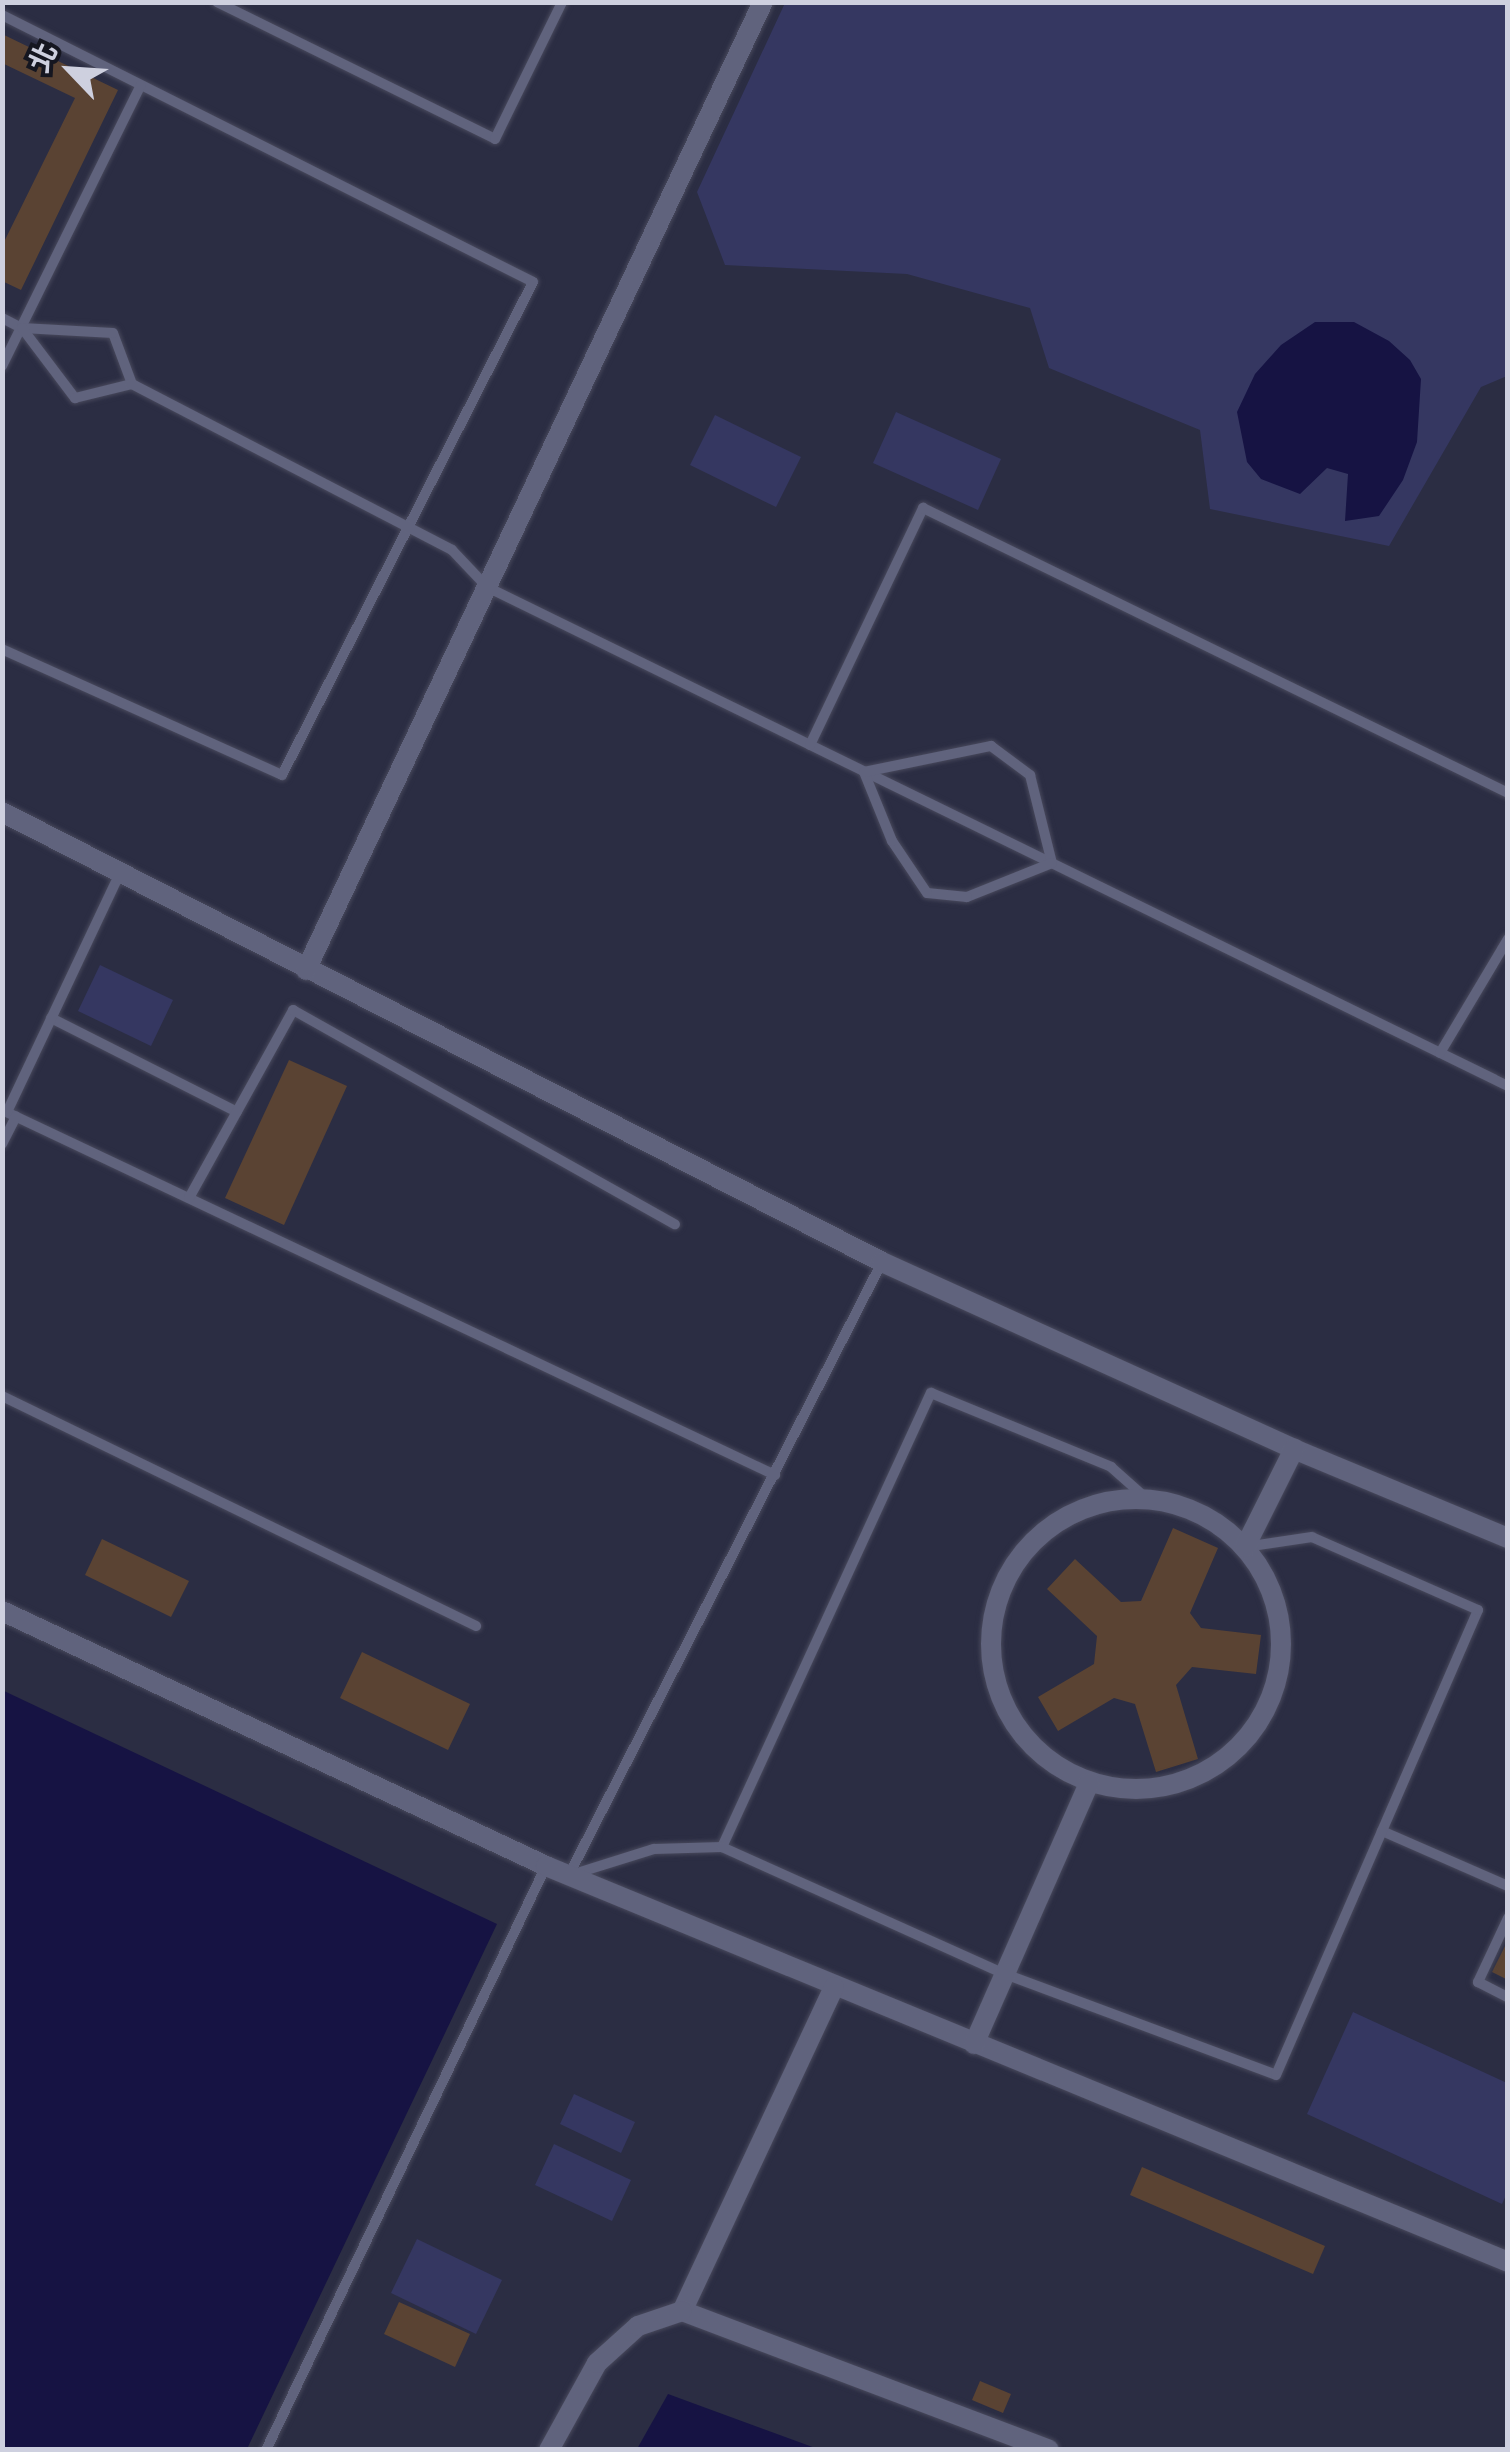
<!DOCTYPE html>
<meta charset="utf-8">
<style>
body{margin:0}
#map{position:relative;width:1510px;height:2452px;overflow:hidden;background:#2b2d43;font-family:Merriweather,"Noto Sans TC",serif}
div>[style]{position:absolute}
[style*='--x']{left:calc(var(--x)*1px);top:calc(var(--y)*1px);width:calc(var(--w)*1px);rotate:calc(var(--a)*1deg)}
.green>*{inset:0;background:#353761}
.water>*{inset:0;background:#161343}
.building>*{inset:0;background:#5a4333}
.roads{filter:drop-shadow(0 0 2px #48495c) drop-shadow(0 0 2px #48495c)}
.lane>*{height:10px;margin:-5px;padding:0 5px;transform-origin:5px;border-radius:5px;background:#60637d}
.street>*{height:20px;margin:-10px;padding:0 10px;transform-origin:10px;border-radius:10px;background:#60637d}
.street>.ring{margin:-10px;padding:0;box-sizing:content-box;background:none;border:20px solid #60637d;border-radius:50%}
span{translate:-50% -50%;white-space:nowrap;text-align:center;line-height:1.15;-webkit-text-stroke:10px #151620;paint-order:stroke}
.frame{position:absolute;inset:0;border:5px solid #ced0df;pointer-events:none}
.north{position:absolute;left:20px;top:20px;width:100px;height:100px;-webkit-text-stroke:8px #151620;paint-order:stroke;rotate:295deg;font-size:28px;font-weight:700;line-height:40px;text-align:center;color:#ced0df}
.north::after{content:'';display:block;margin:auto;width:35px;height:45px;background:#ced0df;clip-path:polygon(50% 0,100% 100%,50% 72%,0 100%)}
</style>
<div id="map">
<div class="green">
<div style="clip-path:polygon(785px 3px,1507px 3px,1507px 376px,1481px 387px,1389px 546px,1210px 509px,1200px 430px,1049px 368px,1030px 308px,907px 274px,725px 265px,697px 192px)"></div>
<div style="clip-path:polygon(896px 412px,1001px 459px,978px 510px,873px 463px)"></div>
<div style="clip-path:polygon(715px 415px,801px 457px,776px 507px,690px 465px)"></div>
<div style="clip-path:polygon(100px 965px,173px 1000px,151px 1046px,78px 1011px)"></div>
<div style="clip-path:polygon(1353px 2012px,1507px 2083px,1507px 2193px,1502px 2204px,1307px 2114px)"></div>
<div style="clip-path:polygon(574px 2094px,635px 2122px,621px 2153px,560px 2124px)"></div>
<div style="clip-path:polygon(554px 2144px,631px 2180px,612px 2221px,535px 2185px)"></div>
<div style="clip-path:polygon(417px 2239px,502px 2280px,476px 2334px,391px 2293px)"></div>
</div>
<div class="water">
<div style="clip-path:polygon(1315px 322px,1354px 322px,1389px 341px,1410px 360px,1421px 379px,1417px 442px,1403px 480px,1379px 516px,1345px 521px,1348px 474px,1327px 468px,1300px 494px,1261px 479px,1247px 462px,1237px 412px,1255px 374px,1281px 345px)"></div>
<div style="clip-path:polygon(2px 1690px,497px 1924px,247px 2449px,3px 2449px)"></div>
<div style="clip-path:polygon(668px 2394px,818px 2449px,637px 2449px)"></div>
</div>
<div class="building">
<div style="clip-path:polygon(2px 34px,118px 90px,21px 290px,2px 281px,2px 246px,75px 98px,2px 63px)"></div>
<div style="clip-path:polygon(289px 1060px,347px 1086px,284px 1225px,225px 1198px)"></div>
<div style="clip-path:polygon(1173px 1528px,1218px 1548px,1190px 1613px,1201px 1628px,1261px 1635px,1256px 1674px,1192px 1667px,1176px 1685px,1198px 1759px,1156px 1772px,1135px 1704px,1114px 1698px,1058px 1731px,1038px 1697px,1094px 1664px,1097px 1636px,1047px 1589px,1075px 1559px,1121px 1602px,1141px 1601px)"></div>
<div style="clip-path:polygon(102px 1539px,189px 1581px,171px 1617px,85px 1575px)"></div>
<div style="clip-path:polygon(362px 1652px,470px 1704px,448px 1750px,340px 1698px)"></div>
<div style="clip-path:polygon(1508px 1940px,1508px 1980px,1492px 1972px)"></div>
<div style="clip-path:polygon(1142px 2167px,1325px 2246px,1313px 2274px,1130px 2195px)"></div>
<div style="clip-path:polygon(399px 2302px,470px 2334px,455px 2367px,384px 2334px)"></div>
<div style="clip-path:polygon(980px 2381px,1011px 2394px,1003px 2413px,972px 2400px)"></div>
</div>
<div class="roads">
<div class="lane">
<div style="--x:217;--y:2;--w:310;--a:26.2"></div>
<div style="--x:495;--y:139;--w:153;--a:-63.9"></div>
<div style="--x:2;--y:15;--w:594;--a:26.69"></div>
<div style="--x:533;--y:282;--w:553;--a:116.98"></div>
<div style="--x:282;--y:775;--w:307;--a:-155.8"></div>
<div style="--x:2;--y:318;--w:22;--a:27"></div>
<div style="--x:2;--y:366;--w:313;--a:-63.7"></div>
<div style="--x:132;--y:384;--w:54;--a:-110.4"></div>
<div style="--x:113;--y:333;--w:91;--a:-176.9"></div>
<div style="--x:22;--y:328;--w:88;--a:52.9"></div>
<div style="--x:75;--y:398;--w:59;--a:-13.8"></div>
<div style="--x:132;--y:384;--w:360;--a:27.4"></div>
<div style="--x:452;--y:550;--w:51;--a:46.6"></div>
<div style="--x:487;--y:587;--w:1136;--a:26.05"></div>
<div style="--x:810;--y:745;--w:263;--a:-64.5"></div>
<div style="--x:923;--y:508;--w:651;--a:25.97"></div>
<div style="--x:991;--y:746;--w:49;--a:36.6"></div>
<div style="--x:1030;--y:775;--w:91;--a:76"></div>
<div style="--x:1052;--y:863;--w:92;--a:158.2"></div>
<div style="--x:967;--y:897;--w:40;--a:-174.3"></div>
<div style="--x:927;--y:893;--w:63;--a:-123.9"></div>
<div style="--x:892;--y:841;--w:74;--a:-112.1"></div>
<div style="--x:864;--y:772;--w:130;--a:-11.6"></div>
<div style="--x:51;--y:1018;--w:208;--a:26.8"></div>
<div style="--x:1440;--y:1053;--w:133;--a:-59.2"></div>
<div style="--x:2;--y:1110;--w:855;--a:25.28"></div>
<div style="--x:7;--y:1112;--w:264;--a:-64.7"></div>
<div style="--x:2;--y:1144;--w:31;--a:-63"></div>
<div style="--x:189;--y:1198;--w:215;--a:-61"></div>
<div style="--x:293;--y:1010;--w:438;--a:29.3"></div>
<div style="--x:2;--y:1396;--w:527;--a:25.88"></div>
<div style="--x:1382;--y:1831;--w:137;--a:23.6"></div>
<div style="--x:722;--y:1847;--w:500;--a:-65.3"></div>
<div style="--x:931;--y:1393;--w:195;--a:22.3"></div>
<div style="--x:1111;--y:1467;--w:47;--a:41.5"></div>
<div style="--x:574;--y:1874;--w:84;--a:-17.4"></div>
<div style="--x:654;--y:1849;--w:68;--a:-1.7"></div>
<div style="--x:722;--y:1847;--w:310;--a:24.2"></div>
<div style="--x:1005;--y:1974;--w:289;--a:20.4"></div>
<div style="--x:1276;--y:2075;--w:507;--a:-66.52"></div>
<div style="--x:1478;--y:1610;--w:181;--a:-156.3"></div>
<div style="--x:1312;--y:1537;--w:68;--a:171.5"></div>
<div style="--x:569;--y:1875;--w:688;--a:-62.95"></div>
<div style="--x:1508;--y:1918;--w:71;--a:115.1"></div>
<div style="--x:1478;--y:1982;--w:34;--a:27"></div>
<div style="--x:266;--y:2450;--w:648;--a:-64.38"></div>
</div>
<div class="street">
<div style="--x:2;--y:812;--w:988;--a:27.08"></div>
<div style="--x:882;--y:1262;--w:452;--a:24.4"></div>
<div style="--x:1294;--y:1449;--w:232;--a:22.6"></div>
<div style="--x:306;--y:970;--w:1070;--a:-64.73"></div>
<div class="ring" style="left:991px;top:1499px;width:270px;height:270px"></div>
<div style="--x:1245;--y:1547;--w:110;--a:-63.4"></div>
<div style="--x:2;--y:1611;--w:601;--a:25.11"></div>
<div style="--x:546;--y:1866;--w:1040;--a:22.37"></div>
<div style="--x:834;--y:1987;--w:358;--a:115.1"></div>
<div style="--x:682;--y:2311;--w:392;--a:20.7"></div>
<div style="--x:974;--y:2044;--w:285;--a:-66.2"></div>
<div style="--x:549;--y:2450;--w:99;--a:-61.1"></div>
<div style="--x:597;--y:2363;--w:55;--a:-42.1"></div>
<div style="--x:638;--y:2326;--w:46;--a:-18.8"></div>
</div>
</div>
<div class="frame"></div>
<div class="north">北</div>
</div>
